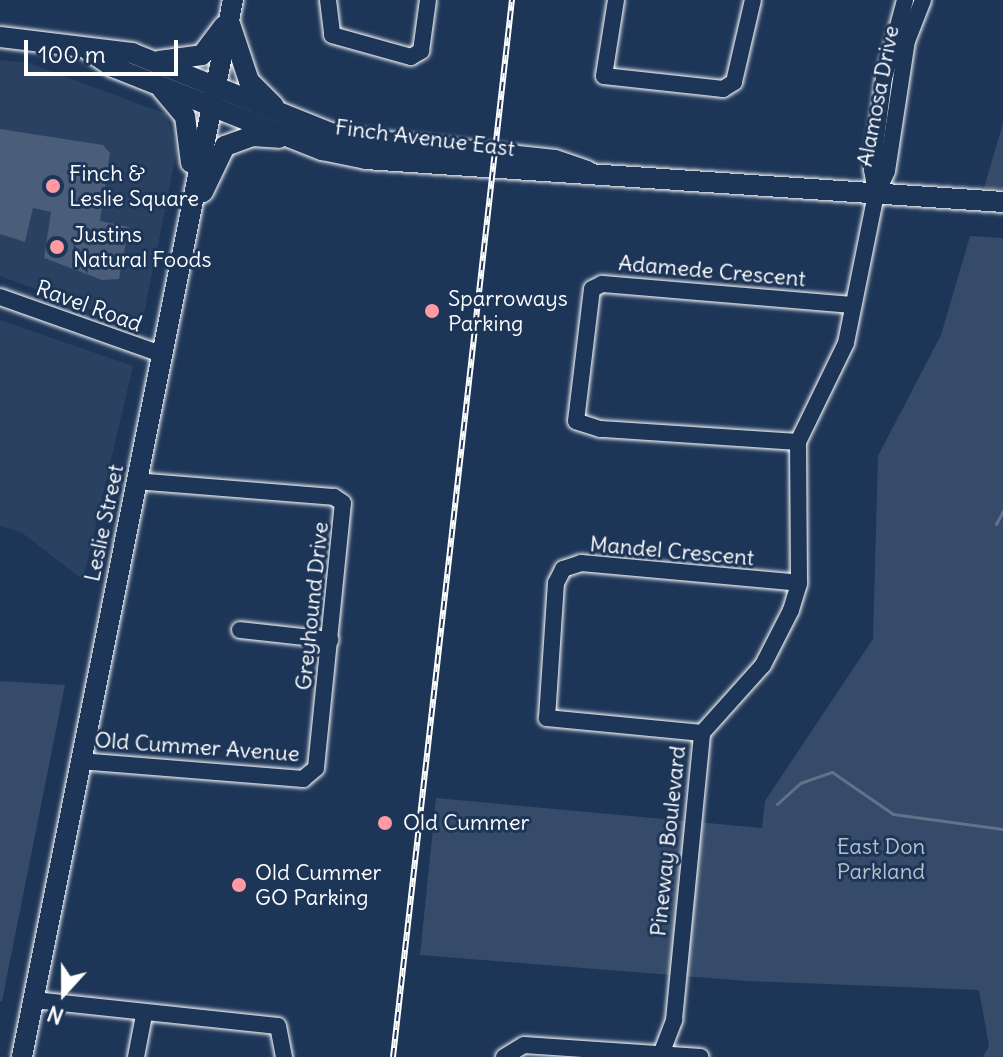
<!DOCTYPE html>
<style>
body{margin:0}
#map{position:relative;width:1003px;height:1057px;overflow:hidden;background:#1d3557;font-family:Delius,sans-serif}
div>[style]{position:absolute}
[style*='--x']{left:calc(var(--x)*1px);top:calc(var(--y)*1px);width:calc(var(--w)*1px);rotate:calc(var(--a)*1deg)}
.built>*{inset:0;background:#2a4161}
.green>*{inset:0;background:#364b69}
.stream>*{height:3px;margin:-1.5px;padding:0 1.5px;transform-origin:1.5px;border-radius:1.5px;background:#617289}
.building>*{inset:0;background:#4a5d79}
.roads{filter:drop-shadow(0 0 2px #fff) drop-shadow(0 0 2px #fff)}
.minor>*{height:16px;margin:-8px;padding:0 8px;transform-origin:8px;border-radius:8px;background:#1d3557}
.major>*{height:20px;margin:-10px;padding:0 10px;transform-origin:10px;border-radius:10px;background:#1d3557}
.rail>*{height:6px;margin-top:-3px;transform-origin:0;background:repeating-linear-gradient(90deg,#1d3557 0 9px,#fff 0 18px);box-sizing:border-box;border-block:2px solid #fff}
.dots>*{width:22px;height:22px;translate:-50% -50%;box-sizing:border-box;border:4px solid #1d3557;border-radius:50%}
span{translate:-50% -50%;white-space:nowrap;text-align:center;line-height:1.15;-webkit-text-stroke:6px #1d3557;paint-order:stroke}
.street-label{font-size:22px;color:#fff}
.poi-label{font-size:22px;color:#fff}
.left{translate:0 -50%;text-align:left}
.park-label{font-size:22px;color:#b9c0ca}
.north{position:absolute;left:24px;top:953px;width:80px;height:80px;-webkit-text-stroke:6px #1d3557;paint-order:stroke;rotate:201deg;font-size:22px;font-weight:700;line-height:32px;text-align:center;color:#fff}
.north::after{content:'';display:block;margin:auto;width:28px;height:36px;background:#fff;clip-path:polygon(50% 0,100% 100%,50% 72%,0 100%)}
.scale{position:absolute;left:24px;top:40px;width:154px;height:36px;box-sizing:border-box;border:4px solid #fff;border-top:0;padding-left:10px;font-size:24px;line-height:28px;white-space:nowrap;color:#fff;-webkit-text-stroke:6px #1d3557;paint-order:stroke}
</style>
<div id="map">
<div class="built">
<div style="clip-path:polygon(0 60px,29px 63px,166px 114px,177px 151px,141px 328px,0 276px)"></div>
<div style="clip-path:polygon(0 320px,133px 366px,83px 580px,21px 532px,0 526px)"></div>
</div>
<div class="green">
<div style="clip-path:polygon(1003px 123px,1003px 189px,984px 188px)"></div>
<div style="clip-path:polygon(970px 236px,1003px 238px,1003px 1057px,983px 1057px,989px 1046px,979px 990px,747px 981px,420px 955px,436px 798px,762px 828px,765px 801px,873px 639px,878px 456px,941px 335px)"></div>
<div style="clip-path:polygon(0 681px,65px 685px,2px 1001px,0 1001px)"></div>
</div>
<div class="stream">
<div style="--x:996;--y:524;--w:15;--a:-62"></div>
<div style="--x:777;--y:804;--w:31;--a:-42"></div>
<div style="--x:800;--y:783;--w:34;--a:-19"></div>
<div style="--x:832;--y:772;--w:74;--a:34.5"></div>
<div style="--x:893;--y:814;--w:111;--a:7.8"></div>
</div>
<div class="building">
<div style="clip-path:polygon(0 129px,103px 145px,110px 153px,100px 221px,129px 227px,119px 279px,102px 280px,44px 258px,51px 212px,33px 208px,25px 242px,0 234px)"></div>
</div>
<div class="roads">
<div class="minor">
<div style="--x:328;--y:0;--w:35;--a:83"></div>
<div style="--x:332;--y:35;--w:82;--a:15.6"></div>
<div style="--x:411;--y:57;--w:12;--a:-31"></div>
<div style="--x:421;--y:51;--w:51;--a:-82.2"></div>
<div style="--x:616;--y:0;--w:77;--a:99"></div>
<div style="--x:604;--y:76;--w:120;--a:6.2"></div>
<div style="--x:723;--y:89;--w:13;--a:-32"></div>
<div style="--x:734;--y:82;--w:84;--a:-77"></div>
<div style="--x:876;--y:194;--w:24;--a:-99"></div>
<div style="--x:872;--y:170;--w:93;--a:-82.6"></div>
<div style="--x:884;--y:78;--w:81;--a:-74.9"></div>
<div style="--x:0;--y:297;--w:174;--a:19.5"></div>
<div style="--x:798;--y:442;--w:198;--a:-176.2"></div>
<div style="--x:600;--y:429;--w:25;--a:-162"></div>
<div style="--x:576;--y:421;--w:133;--a:-83.1"></div>
<div style="--x:592;--y:289;--w:11;--a:-27"></div>
<div style="--x:602;--y:284;--w:249;--a:4.8"></div>
<div style="--x:240;--y:630;--w:91;--a:6.3"></div>
<div style="--x:702;--y:733;--w:156;--a:-174.5"></div>
<div style="--x:547;--y:718;--w:135;--a:-86.2"></div>
<div style="--x:556;--y:583;--w:16;--a:-63"></div>
<div style="--x:563;--y:569;--w:19;--a:-18"></div>
<div style="--x:581;--y:563;--w:219;--a:5.2"></div>
<div style="--x:79;--y:761;--w:225;--a:4.6"></div>
<div style="--x:303;--y:779;--w:17;--a:-40"></div>
<div style="--x:316;--y:768;--w:266;--a:-84.2"></div>
<div style="--x:343;--y:503;--w:11;--a:-146"></div>
<div style="--x:334;--y:497;--w:198;--a:-175.4"></div>
<div style="--x:34;--y:1000;--w:245;--a:6.1"></div>
<div style="--x:278;--y:1026;--w:32;--a:79"></div>
<div style="--x:136;--y:1057;--w:43;--a:-79.2"></div>
<div style="--x:504;--y:1057;--w:23;--a:-31"></div>
<div style="--x:524;--y:1045;--w:177;--a:3.9"></div>
<div style="--x:660;--y:1057;--w:40;--a:-69"></div>
<div style="--x:674;--y:1020;--w:288;--a:-84.4"></div>
<div style="--x:702;--y:733;--w:91;--a:-48.1"></div>
<div style="--x:763;--y:665;--w:62;--a:-63"></div>
<div style="--x:791;--y:610;--w:28;--a:-73"></div>
<div style="--x:799;--y:583;--w:141;--a:-90.4"></div>
<div style="--x:798;--y:442;--w:110;--a:-64.1"></div>
<div style="--x:846;--y:343;--w:152;--a:-78.6"></div>
<div style="--x:876;--y:194;--w:25;--a:-64"></div>
<div style="--x:887;--y:171;--w:132;--a:-81.3"></div>
<div style="--x:907;--y:41;--w:44;--a:-68.7"></div>
</div>
<div class="major">
<div style="--x:230;--y:24;--w:60;--a:71.6"></div>
<div style="--x:249;--y:81;--w:35;--a:45"></div>
<div style="--x:0;--y:37;--w:133;--a:6.9"></div>
<div style="--x:132;--y:53;--w:225;--a:21.9"></div>
<div style="--x:341;--y:137;--w:215;--a:6.1"></div>
<div style="--x:555;--y:160;--w:34;--a:19"></div>
<div style="--x:87;--y:49;--w:32;--a:35"></div>
<div style="--x:113;--y:67;--w:225;--a:21.7"></div>
<div style="--x:322;--y:150;--w:45;--a:11.6"></div>
<div style="--x:366;--y:159;--w:638;--a:3.86"></div>
<div style="--x:159;--y:61;--w:43;--a:-7.9"></div>
<div style="--x:202;--y:55;--w:36;--a:-53"></div>
<div style="--x:162;--y:89;--w:35;--a:50"></div>
<div style="--x:185;--y:116;--w:47;--a:82.7"></div>
<div style="--x:203;--y:192;--w:51;--a:-64.4"></div>
<div style="--x:225;--y:146;--w:29;--a:-20"></div>
<div style="--x:252;--y:136;--w:27;--a:4"></div>
<div style="--x:22;--y:1057;--w:1078;--a:-78.71"></div>
</div>
</div>
<div class="rail">
<div style="--x:393;--y:1057;--w:1064;--a:-83.58"></div>
</div>
<div class="dots">
<div style="left:53px;top:186px;background:#ff9aa2"></div>
<div style="left:57px;top:247px;background:#ff9aa2"></div>
<div style="left:432px;top:311px;background:#ff9aa2"></div>
<div style="left:385px;top:823px;background:#ff9aa2"></div>
<div style="left:239px;top:885px;background:#ff9aa2"></div>
</div>
<div class="street-label">
<span style="left:878px;top:96px;rotate:-79deg">Alamosa Drive</span>
<span style="left:425px;top:138px;rotate:7deg">Finch Avenue East</span>
<span style="left:712px;top:271px;rotate:5deg">Adamede Crescent</span>
<span style="left:89px;top:306px;rotate:20deg">Ravel Road</span>
<span style="left:104px;top:523px;rotate:-78deg">Leslie Street</span>
<span style="left:672px;top:551px;rotate:5deg">Mandel Crescent</span>
<span style="left:312px;top:606px;rotate:-84deg">Greyhound Drive</span>
<span style="left:197px;top:747px;rotate:4deg">Old Cummer Avenue</span>
<span style="left:668px;top:841px;rotate:-84deg">Pineway Boulevard</span>
</div>
<div class="poi-label">
<span class="left" style="left:69px;top:186px">Finch &amp;<br>Leslie Square</span>
<span class="left" style="left:73px;top:247px">Justins<br>Natural Foods</span>
<span class="left" style="left:448px;top:311px">Sparroways<br>Parking</span>
<span class="left" style="left:403px;top:823px">Old Cummer</span>
<span class="left" style="left:255px;top:885px">Old Cummer<br>GO Parking</span>
</div>
<div class="park-label">
<span style="left:881px;top:859px">East Don<br>Parkland</span>
</div>
<div class="north">N</div>
<div class="scale">100 m</div>
</div>
